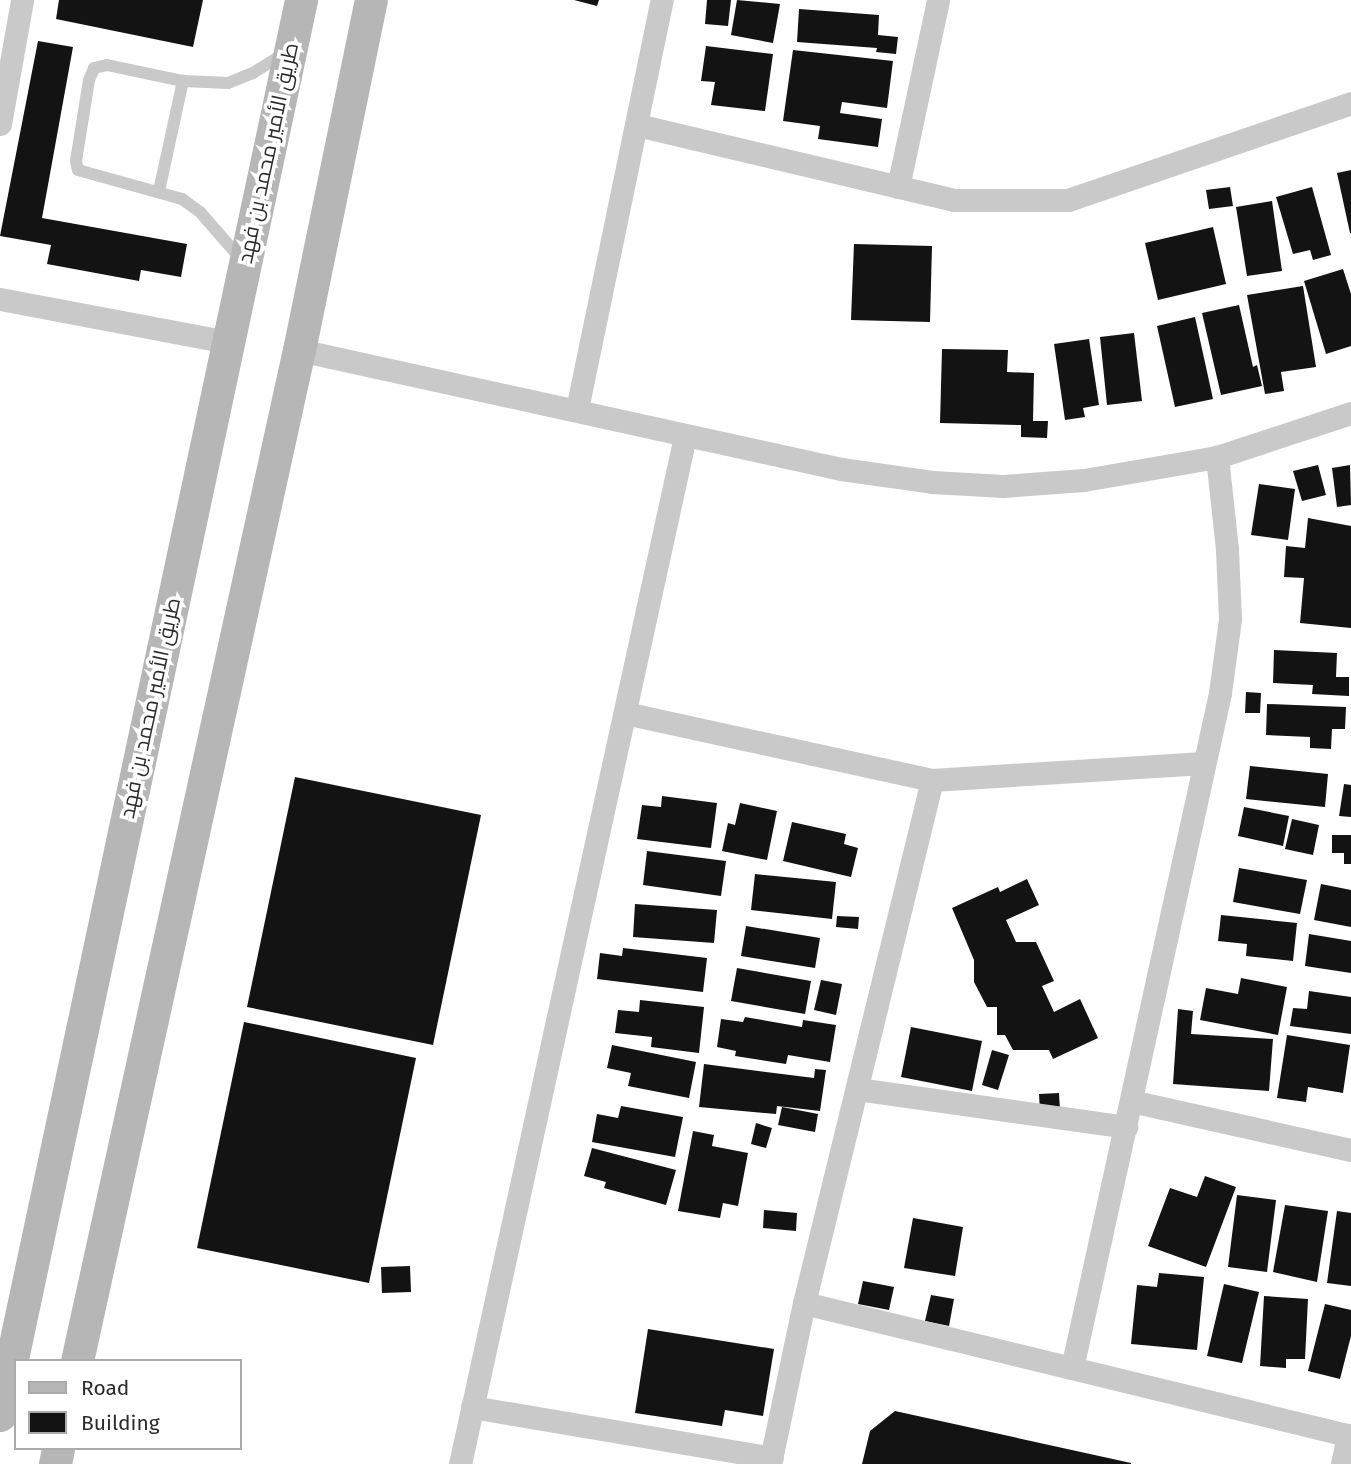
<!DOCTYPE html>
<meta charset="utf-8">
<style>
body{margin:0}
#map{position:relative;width:1351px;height:1464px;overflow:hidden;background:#fff;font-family:"Fira Sans",Cairo,sans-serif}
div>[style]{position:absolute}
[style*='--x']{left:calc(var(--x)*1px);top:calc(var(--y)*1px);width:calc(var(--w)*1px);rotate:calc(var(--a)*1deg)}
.building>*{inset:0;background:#131313}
.lane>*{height:12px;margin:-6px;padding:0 6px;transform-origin:6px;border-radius:6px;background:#c9c9c9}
.street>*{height:23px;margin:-11.5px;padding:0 11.5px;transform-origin:11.5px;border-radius:11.5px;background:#c9c9c9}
.secondary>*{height:33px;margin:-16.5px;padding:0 16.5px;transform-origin:16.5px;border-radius:16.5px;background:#b6b6b6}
span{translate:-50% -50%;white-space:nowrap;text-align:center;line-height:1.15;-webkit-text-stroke:7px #fff;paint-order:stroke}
.street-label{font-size:21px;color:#2c2c2c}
.legend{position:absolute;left:14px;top:1359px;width:228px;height:91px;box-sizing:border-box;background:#fff;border:2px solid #ababab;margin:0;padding:9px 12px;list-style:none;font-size:21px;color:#2c2c2c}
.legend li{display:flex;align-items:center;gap:14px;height:35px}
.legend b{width:35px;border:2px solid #ababab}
</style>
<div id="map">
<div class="building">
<div style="clip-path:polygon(59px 0,203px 0,193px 47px,56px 19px)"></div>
<div style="clip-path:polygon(574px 0,599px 0,597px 6px)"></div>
<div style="clip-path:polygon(707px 0,731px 0,728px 26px,705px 24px)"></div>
<div style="clip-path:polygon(737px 0,780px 4px,773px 43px,731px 35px)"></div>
<div style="clip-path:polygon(799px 9px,879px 15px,878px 35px,898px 37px,896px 54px,876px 52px,877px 48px,797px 42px)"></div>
<div style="clip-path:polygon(38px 41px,73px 47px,42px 218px,187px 244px,181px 277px,141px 270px,139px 281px,47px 264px,51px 245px,0 236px)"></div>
<div style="clip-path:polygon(706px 46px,773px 54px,765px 111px,711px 105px,715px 82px,701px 81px)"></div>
<div style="clip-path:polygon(793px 50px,893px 61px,887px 108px,842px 102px,840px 113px,882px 119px,878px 147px,818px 139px,820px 126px,783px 121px)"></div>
<div style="clip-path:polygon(1351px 170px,1351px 233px,1350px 233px,1337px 173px)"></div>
<div style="clip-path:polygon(1230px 187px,1233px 206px,1209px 209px,1206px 190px)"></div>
<div style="clip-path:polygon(1312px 187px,1331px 255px,1313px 260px,1310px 250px,1293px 254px,1276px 197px)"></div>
<div style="clip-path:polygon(1272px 201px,1282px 271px,1247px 276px,1236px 207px)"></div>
<div style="clip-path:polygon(1213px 227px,1226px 284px,1158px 300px,1145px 243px)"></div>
<div style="clip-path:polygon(854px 244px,932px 246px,930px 322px,851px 320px)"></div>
<div style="clip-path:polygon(1343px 269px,1351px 294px,1351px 346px,1326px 354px,1304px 281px)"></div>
<div style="clip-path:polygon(1303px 286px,1316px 367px,1281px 372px,1284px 391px,1265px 394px,1247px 295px)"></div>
<div style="clip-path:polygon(1239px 305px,1253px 367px,1257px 365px,1262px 386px,1221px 395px,1202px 313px)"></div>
<div style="clip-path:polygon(1195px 317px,1213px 399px,1175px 407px,1157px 326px)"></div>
<div style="clip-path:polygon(1134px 333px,1142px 401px,1107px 405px,1100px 337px)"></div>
<div style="clip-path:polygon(1089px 339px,1099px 405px,1083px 408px,1085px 417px,1065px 420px,1054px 344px)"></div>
<div style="clip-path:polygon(942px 349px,1008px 350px,1007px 372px,1034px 373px,1033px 421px,1048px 421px,1047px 438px,1021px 437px,1021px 425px,940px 423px)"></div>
<div style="clip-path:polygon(1318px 465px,1326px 495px,1302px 501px,1293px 471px)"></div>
<div style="clip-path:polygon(1350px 465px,1351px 505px,1337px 507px,1332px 468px)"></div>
<div style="clip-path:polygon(1259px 484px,1295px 489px,1288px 540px,1251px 535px)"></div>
<div style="clip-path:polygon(1308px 518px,1351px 526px,1351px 628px,1300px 623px,1304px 578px,1284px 577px,1286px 546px,1305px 548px)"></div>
<div style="clip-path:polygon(1274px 650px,1337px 653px,1336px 677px,1349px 677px,1349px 696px,1312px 694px,1313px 685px,1273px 683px)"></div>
<div style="clip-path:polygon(1246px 692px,1261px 693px,1260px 713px,1245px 713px)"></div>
<div style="clip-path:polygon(1267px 704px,1346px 707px,1345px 729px,1332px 729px,1331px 749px,1310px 748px,1310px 737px,1266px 735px)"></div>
<div style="clip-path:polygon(1250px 766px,1328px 774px,1325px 807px,1246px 799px)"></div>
<div style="clip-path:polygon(295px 777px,481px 815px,433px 1045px,247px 1007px)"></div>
<div style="clip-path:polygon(1344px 784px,1351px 785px,1351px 817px,1339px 816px)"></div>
<div style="clip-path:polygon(662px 796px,717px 803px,711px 848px,637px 839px,642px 805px,661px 807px)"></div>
<div style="clip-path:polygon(740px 803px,777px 811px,767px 860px,722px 851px,728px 823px,735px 825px)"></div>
<div style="clip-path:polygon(1244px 807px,1289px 816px,1283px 846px,1238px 836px)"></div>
<div style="clip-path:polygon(1292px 819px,1319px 825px,1313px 855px,1285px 849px)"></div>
<div style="clip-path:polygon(792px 822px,846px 834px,844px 844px,858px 848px,851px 877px,783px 861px)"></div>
<div style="clip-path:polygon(1332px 835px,1351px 835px,1351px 864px,1344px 864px,1344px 853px,1332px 853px)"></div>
<div style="clip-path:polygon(647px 851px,726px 861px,721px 896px,643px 885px)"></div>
<div style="clip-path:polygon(1239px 868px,1307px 880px,1300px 914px,1233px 902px)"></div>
<div style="clip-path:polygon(755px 874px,836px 882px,832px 919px,751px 910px)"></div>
<div style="clip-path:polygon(1027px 879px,1039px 905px,1006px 920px,1016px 942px,1036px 942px,1054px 981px,1042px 986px,1054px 1012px,1080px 999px,1098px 1038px,1053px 1059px,1049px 1050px,1013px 1050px,1005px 1035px,997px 1035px,997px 1007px,987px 1007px,974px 982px,974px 960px,952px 908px,998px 887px,1000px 892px)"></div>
<div style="clip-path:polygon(1321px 884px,1351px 890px,1351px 927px,1314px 920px)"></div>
<div style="clip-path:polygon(635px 904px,717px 910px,714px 943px,633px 937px)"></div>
<div style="clip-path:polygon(1221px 915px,1297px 923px,1293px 961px,1246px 956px,1247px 944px,1218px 941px)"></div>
<div style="clip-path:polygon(837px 916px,859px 917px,858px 929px,836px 927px)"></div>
<div style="clip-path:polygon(746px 926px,820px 938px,815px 968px,741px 956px)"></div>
<div style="clip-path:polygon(1309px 934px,1351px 941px,1351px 973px,1305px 966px)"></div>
<div style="clip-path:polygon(623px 948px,707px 958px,703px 992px,597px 979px,600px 953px,622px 956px)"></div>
<div style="clip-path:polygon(737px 968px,811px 981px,805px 1014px,731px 1001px)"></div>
<div style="clip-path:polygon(1241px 978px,1287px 987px,1278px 1035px,1200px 1020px,1206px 988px,1238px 994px)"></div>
<div style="clip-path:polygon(821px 980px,842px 984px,836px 1015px,814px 1010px)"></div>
<div style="clip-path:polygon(1309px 991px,1351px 997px,1351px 1034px,1290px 1026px,1293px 1008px,1307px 1009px)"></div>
<div style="clip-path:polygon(640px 1000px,704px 1007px,699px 1053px,651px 1047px,652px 1037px,615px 1033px,618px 1010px,639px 1012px)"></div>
<div style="clip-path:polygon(1178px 1009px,1193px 1011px,1191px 1034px,1273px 1039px,1269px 1091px,1173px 1084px)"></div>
<div style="clip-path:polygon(745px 1017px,802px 1027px,803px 1020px,836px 1025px,830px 1062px,788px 1055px,786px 1064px,735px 1056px,736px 1051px,717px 1047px,721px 1019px,743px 1022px)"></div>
<div style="clip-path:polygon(244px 1022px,416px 1058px,369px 1283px,197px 1248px)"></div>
<div style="clip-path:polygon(911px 1027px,982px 1041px,972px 1091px,901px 1077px)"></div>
<div style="clip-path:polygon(1287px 1035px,1350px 1045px,1343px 1093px,1308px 1087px,1306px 1102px,1277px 1098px)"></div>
<div style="clip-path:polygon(612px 1045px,696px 1062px,689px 1098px,628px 1086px,631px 1073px,607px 1068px)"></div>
<div style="clip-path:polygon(992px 1050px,1009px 1055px,998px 1090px,982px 1085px)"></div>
<div style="clip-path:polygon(704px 1064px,814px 1078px,815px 1069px,826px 1070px,820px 1111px,777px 1106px,776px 1114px,699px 1107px)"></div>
<div style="clip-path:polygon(1059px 1093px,1060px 1111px,1040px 1112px,1039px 1094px)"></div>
<div style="clip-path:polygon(621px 1106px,683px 1117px,675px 1157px,592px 1142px,597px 1114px,618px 1118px)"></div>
<div style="clip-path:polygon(782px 1107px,818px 1114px,815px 1132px,778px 1125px)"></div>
<div style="clip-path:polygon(756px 1123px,772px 1128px,766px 1148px,751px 1144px)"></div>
<div style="clip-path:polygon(693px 1131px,714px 1135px,712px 1146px,748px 1153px,738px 1206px,723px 1203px,720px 1218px,678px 1211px)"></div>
<div style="clip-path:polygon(592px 1148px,676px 1170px,666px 1205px,604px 1188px,606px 1182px,584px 1176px)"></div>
<div style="clip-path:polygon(1205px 1176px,1236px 1187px,1206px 1267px,1148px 1246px,1170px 1188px,1197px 1197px)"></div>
<div style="clip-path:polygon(1237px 1195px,1276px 1200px,1267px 1272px,1228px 1267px)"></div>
<div style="clip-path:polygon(1285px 1205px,1328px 1211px,1317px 1282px,1273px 1272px)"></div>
<div style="clip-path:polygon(764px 1210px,797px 1213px,796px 1231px,763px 1228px)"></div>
<div style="clip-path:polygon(1337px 1211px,1351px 1213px,1351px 1286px,1327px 1283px)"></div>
<div style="clip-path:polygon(913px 1218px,963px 1227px,955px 1276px,904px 1268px)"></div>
<div style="clip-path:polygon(410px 1266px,411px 1292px,382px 1293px,381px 1267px)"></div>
<div style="clip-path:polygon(1159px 1273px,1204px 1277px,1197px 1350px,1131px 1344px,1137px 1285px,1157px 1287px)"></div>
<div style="clip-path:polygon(863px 1281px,894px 1287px,889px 1310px,858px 1304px)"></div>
<div style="clip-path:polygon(1224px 1284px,1259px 1292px,1242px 1363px,1207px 1356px)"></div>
<div style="clip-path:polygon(931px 1295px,954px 1299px,949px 1326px,925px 1321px)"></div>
<div style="clip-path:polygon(1264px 1296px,1308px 1299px,1305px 1359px,1286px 1359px,1286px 1368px,1260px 1366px)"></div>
<div style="clip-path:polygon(1325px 1304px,1351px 1310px,1351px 1336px,1340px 1379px,1308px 1371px)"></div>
<div style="clip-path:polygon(648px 1329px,774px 1349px,763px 1416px,725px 1410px,722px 1426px,635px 1413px)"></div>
<div style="clip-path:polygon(895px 1411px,1131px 1463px,1131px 1464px,862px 1464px,870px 1431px)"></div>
</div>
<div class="lane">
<div style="--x:159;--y:191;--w:113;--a:-77.7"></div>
<div style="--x:241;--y:259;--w:62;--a:-131.1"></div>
<div style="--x:200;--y:212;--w:22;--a:-144"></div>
<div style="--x:182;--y:199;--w:108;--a:-164.4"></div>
<div style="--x:78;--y:170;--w:9;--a:-103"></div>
<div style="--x:76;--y:161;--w:82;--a:-80.9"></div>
<div style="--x:89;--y:80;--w:13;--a:-67"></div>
<div style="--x:94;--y:68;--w:13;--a:-13"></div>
<div style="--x:107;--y:65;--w:78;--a:11.9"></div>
<div style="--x:183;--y:81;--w:45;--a:2.5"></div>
<div style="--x:228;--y:83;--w:27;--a:-22"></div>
<div style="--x:253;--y:73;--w:36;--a:-32"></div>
</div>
<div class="street">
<div style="--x:0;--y:124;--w:126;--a:-79.9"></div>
<div style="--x:637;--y:125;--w:326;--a:13.3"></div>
<div style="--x:954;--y:200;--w:114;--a:0"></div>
<div style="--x:1068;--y:200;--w:299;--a:-18.9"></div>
<div style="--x:898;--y:187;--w:191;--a:-77.9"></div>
<div style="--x:0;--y:299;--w:231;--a:10.7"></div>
<div style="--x:299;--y:350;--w:555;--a:12.38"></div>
<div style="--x:841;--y:469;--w:92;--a:8.1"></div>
<div style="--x:932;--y:482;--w:71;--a:3.2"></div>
<div style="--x:1003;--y:486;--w:81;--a:-4.2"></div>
<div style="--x:1084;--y:480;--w:135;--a:-9.8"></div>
<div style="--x:1217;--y:457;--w:141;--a:-18.2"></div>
<div style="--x:577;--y:409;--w:418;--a:-78.3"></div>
<div style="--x:625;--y:713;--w:314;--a:12.3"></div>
<div style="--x:932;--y:780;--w:272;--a:-3.6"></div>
<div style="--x:857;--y:1089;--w:272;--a:8"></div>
<div style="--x:1131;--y:1101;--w:225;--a:12.6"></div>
<div style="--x:804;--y:1303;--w:563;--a:13.67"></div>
<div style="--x:1072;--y:1368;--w:691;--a:-77.63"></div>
<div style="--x:1220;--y:693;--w:75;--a:-82.3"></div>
<div style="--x:1230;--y:619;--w:70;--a:-92.5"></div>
<div style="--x:1227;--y:549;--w:93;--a:-96.2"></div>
<div style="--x:472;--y:1407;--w:304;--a:9.6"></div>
<div style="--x:460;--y:1464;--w:1052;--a:-77.65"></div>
<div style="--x:770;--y:1464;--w:165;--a:-78.1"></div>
<div style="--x:804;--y:1303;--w:538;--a:-76.25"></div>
<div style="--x:1342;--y:1464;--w:30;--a:-78"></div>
</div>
<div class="secondary">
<div style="--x:77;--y:1361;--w:1035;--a:-77.62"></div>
<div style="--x:299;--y:350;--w:357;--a:-78.4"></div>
<div style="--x:0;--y:1415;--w:1447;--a:-77.99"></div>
<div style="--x:55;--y:1464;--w:16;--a:-79"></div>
</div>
<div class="street-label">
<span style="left:268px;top:153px;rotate:-78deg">طريق الأمير محمد بن فهد</span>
<span style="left:150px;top:708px;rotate:-78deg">طريق الأمير محمد بن فهد</span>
</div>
<ul class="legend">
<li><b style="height:9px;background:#b6b6b6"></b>Road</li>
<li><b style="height:19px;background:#131313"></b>Building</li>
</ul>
</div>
